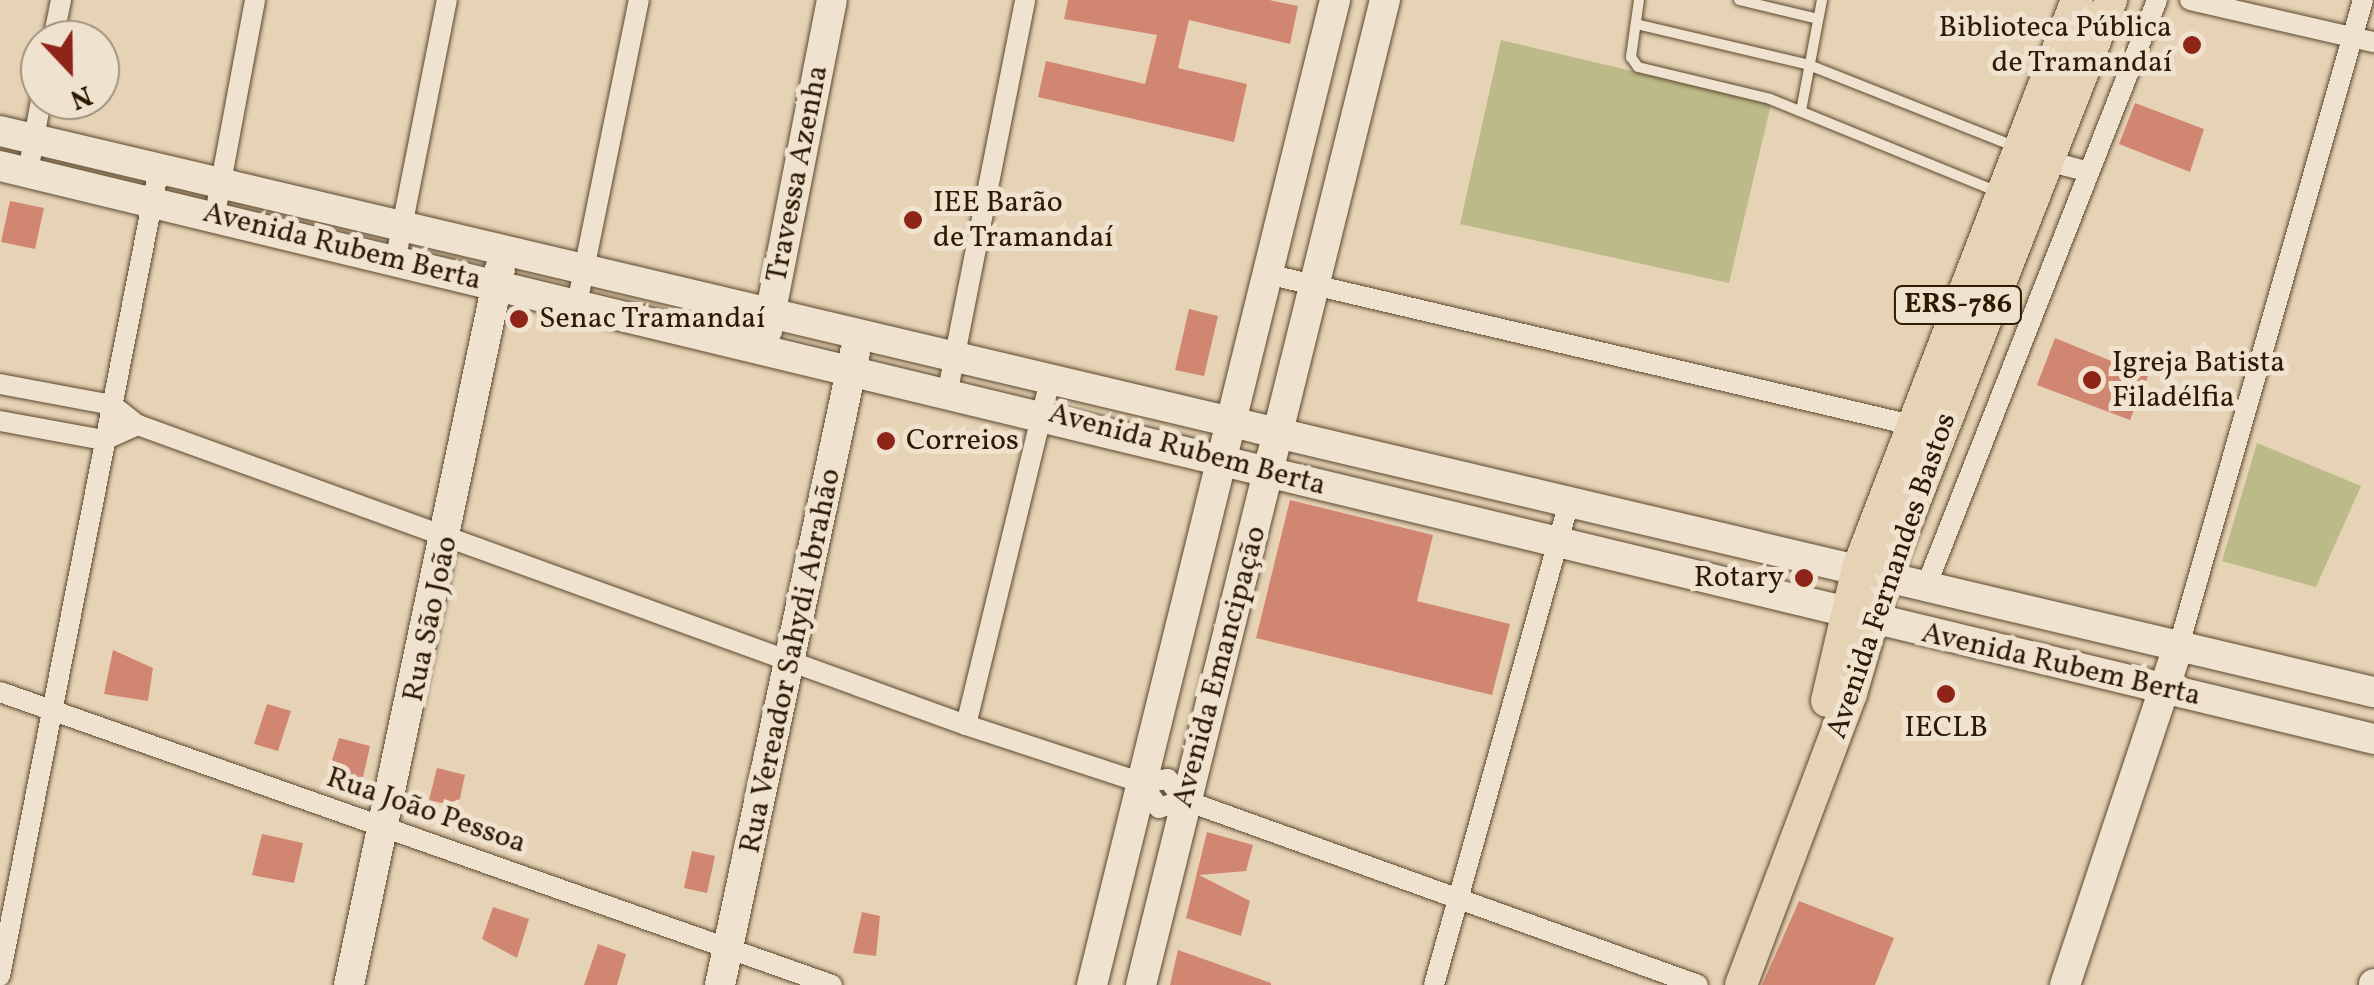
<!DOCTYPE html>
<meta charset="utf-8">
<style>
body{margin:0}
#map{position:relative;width:2374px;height:985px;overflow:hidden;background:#e6d2b5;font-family:Vollkorn,serif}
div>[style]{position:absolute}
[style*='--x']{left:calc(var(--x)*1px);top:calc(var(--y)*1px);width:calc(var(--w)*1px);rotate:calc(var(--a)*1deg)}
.green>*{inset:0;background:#bcba88}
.building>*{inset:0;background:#d18671}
.roads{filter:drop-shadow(0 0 2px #5b482d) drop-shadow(0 0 2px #5b482d)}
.lane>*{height:10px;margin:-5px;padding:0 5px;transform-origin:5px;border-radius:5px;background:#efe2cf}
.street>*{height:20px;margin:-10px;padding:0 10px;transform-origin:10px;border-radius:10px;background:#efe2cf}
.secondary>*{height:30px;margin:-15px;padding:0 15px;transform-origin:15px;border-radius:15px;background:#efe2cf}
.primary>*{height:32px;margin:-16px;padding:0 16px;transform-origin:16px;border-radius:16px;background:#e6d2b5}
.dots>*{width:28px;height:28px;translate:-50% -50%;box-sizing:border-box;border:5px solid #efe2cf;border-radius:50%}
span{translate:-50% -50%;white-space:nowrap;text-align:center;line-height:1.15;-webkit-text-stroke:10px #efe2cf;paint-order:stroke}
.shield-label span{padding:2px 8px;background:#efe2cf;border:2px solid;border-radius:8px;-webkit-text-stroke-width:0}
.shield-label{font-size:28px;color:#2d1a00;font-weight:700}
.poi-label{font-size:30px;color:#2d1a00}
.right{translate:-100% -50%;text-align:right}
.left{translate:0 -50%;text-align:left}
.street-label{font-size:30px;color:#2d1a00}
.north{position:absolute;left:20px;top:20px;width:100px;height:100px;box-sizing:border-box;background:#efe2cf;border:2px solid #a1927c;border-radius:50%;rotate:158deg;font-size:28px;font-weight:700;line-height:40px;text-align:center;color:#2d1a00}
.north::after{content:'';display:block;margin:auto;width:35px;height:45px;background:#8f2418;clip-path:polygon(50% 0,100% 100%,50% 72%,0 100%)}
</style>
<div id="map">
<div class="green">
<div style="clip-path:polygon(1501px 40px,1771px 104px,1729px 283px,1460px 224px)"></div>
<div style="clip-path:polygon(2257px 443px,2361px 486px,2316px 587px,2222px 561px)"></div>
</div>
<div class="building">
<div style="clip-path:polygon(1068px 0,1269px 0,1298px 6px,1290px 44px,1189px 20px,1178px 68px,1247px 84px,1234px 142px,1038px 97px,1046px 61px,1145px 84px,1157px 35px,1064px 19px)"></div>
<div style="clip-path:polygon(2135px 103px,2204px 129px,2190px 172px,2119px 144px)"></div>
<div style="clip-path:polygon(10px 201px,44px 208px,35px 249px,1px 242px)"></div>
<div style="clip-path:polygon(1189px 309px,1218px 316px,1204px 376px,1175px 370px)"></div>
<div style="clip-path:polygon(2055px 338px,2148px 376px,2130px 420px,2037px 385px)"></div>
<div style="clip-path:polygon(1290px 500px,1433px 535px,1417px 601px,1510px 624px,1492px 695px,1256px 638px)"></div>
<div style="clip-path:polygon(113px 650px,153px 668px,148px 701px,104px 694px)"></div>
<div style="clip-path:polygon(267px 704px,291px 711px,278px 751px,254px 744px)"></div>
<div style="clip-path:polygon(339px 738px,370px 746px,362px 782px,328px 773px)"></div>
<div style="clip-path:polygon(437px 768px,465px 775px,458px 807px,429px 800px)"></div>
<div style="clip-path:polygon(1207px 832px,1253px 845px,1246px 871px,1199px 875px,1250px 901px,1241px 936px,1186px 918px)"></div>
<div style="clip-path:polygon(262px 834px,303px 843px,294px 883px,252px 875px)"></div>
<div style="clip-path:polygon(692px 851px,715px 856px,707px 893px,684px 888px)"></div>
<div style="clip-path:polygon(1799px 901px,1894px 938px,1875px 985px,1762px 985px)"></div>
<div style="clip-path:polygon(493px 907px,529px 919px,517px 958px,482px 939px)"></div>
<div style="clip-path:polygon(862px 912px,880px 916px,876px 956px,853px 953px)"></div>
<div style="clip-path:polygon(598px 944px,626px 954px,617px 985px,584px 985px)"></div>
<div style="clip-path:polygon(1178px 950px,1271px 983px,1271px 985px,1170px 985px)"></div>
</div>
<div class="roads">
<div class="lane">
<div style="--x:1639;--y:0;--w:58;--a:98"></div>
<div style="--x:1631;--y:57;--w:12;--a:55"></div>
<div style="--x:1638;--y:67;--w:136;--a:13.6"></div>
<div style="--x:1770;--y:99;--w:244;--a:22.2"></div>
<div style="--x:1739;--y:0;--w:81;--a:13.5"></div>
<div style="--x:1636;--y:24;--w:178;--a:13.3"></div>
<div style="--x:1809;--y:65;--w:220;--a:21.6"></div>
<div style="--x:1801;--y:111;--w:113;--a:-79.3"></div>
</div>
<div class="street">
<div style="--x:2190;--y:0;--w:189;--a:12.9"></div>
<div style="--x:53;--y:40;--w:41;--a:-78.7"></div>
<div style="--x:2048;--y:161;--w:42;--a:15"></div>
<div style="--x:28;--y:172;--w:73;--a:-79.8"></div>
<div style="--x:215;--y:214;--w:218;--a:-79.4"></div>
<div style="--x:396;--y:257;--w:262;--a:-78.8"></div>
<div style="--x:1267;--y:274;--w:662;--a:13.18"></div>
<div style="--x:577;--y:304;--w:310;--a:-78.5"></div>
<div style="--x:0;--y:384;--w:114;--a:10.6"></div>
<div style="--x:112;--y:405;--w:33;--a:38"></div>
<div style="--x:138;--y:425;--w:881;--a:19.92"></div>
<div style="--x:966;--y:725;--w:185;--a:18.2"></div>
<div style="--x:1142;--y:783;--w:26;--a:-9"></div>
<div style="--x:1168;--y:779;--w:26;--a:53"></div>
<div style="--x:1184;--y:800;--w:546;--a:19.79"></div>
<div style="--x:948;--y:390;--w:398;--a:-78.8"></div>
<div style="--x:0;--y:421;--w:106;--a:10.4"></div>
<div style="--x:104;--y:440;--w:37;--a:-24"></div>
<div style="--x:1927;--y:584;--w:628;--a:-68.5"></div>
<div style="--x:2179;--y:645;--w:671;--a:-74.08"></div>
<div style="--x:0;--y:692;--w:882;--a:19.4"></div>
<div style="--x:966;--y:725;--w:355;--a:-76.3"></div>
<div style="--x:1142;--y:783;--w:30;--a:56"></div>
<div style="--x:1159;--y:808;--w:26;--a:-18"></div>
<div style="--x:0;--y:976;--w:823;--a:-78.87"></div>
<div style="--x:1434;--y:985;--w:505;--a:-74.37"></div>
</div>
<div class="secondary">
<div style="--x:0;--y:131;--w:2439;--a:13.3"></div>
<div style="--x:0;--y:166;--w:2442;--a:13.57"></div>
<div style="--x:767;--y:331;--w:337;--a:-78.9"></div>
<div style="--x:349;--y:985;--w:732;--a:-78.09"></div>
<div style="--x:720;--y:985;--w:647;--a:-77.96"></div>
<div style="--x:1092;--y:985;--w:1015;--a:-76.14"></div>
<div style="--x:1141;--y:985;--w:1015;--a:-76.09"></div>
<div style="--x:2065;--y:985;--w:359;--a:-71.5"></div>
<div style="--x:2374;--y:985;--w:1;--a:-90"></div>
</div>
<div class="primary">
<div style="--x:1827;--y:701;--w:137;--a:-76.9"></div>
<div style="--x:1858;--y:568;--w:609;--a:-68.92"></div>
<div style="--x:1741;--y:985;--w:311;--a:-69.3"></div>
<div style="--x:1851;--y:694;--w:125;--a:-73.7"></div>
<div style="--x:1886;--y:574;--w:617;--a:-68.6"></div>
</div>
</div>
<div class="dots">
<div style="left:2192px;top:45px;background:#8f2418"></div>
<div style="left:913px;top:220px;background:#8f2418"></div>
<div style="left:519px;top:319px;background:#8f2418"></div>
<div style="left:2092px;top:380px;background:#8f2418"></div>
<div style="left:886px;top:441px;background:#8f2418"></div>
<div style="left:1804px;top:578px;background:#8f2418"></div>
<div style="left:1946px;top:694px;background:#8f2418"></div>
</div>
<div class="shield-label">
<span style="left:1958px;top:305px">ERS-786</span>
</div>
<div class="poi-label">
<span class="right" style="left:2172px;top:45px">Biblioteca Pública<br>de Tramandaí</span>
<span class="left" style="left:933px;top:220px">IEE Barão<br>de Tramandaí</span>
<span class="left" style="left:539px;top:319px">Senac Tramandaí</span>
<span class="left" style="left:2112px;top:380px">Igreja Batista<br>Filadélfia</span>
<span class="left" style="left:906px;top:441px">Correios</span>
<span class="right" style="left:1784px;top:578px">Rotary</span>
<span style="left:1946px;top:728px">IECLB</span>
</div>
<div class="street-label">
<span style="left:798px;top:174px;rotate:-79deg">Travessa Azenha</span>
<span style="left:342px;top:247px;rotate:14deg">Avenida Rubem Berta</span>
<span style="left:1187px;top:450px;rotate:15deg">Avenida Rubem Berta</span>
<span style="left:1892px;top:576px;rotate:-71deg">Avenida Fernandes Bastos</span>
<span style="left:431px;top:619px;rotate:-78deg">Rua São João</span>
<span style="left:791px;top:661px;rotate:-78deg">Rua Vereador Sahydi Abrahão</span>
<span style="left:2061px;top:665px;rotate:13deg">Avenida Rubem Berta</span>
<span style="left:1220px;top:667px;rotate:-75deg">Avenida Emancipação</span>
<span style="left:426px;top:811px;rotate:19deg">Rua João Pessoa</span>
</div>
<div class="north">N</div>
</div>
